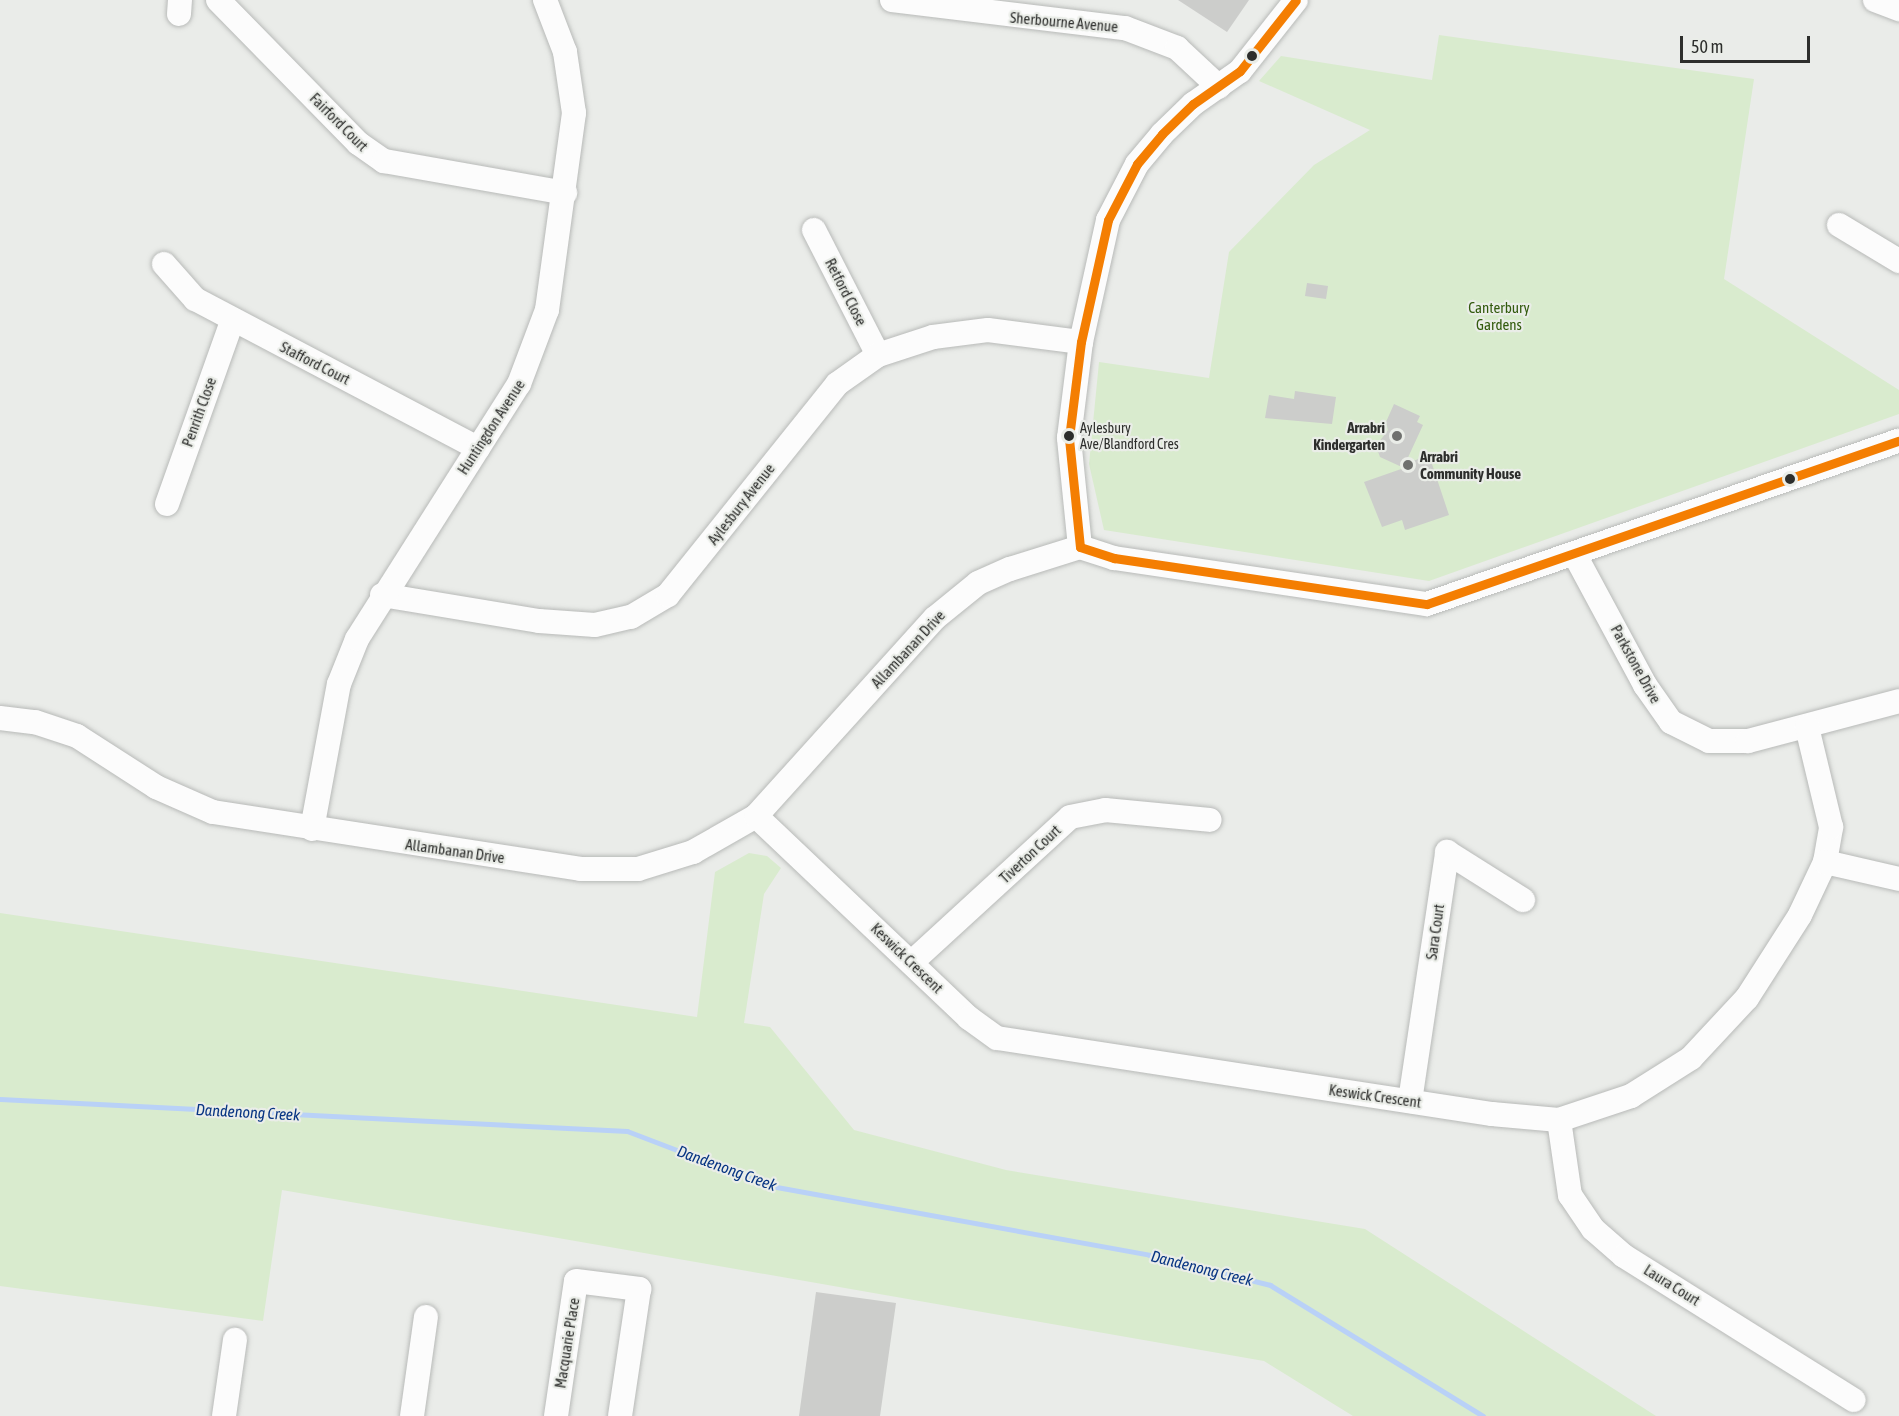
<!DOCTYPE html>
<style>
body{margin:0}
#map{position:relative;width:1899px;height:1416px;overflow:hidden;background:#eaece9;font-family:"Asap Condensed",sans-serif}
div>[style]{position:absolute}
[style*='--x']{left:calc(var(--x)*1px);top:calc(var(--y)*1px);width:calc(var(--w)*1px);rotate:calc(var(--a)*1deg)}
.green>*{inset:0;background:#d9ebce}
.stream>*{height:5px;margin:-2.5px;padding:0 2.5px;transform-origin:2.5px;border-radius:2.5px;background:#b9d1f7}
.building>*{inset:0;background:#cccdcb}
.roads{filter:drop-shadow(0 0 2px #b8bab8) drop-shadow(0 0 2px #b8bab8)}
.minor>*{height:24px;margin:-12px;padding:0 12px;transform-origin:12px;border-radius:12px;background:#fcfcfc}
.bus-1>*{height:9px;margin:-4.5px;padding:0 4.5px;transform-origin:4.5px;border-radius:4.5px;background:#f47e02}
.dots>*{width:16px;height:16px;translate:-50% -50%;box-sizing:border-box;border:3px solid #eaede8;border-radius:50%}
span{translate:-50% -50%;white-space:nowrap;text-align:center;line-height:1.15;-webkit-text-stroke:4.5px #eaede8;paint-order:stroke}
.bus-label{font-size:14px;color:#2d2e2c}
.left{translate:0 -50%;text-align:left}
.street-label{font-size:15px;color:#2d2e2c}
.park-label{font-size:15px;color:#335b0e}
.poi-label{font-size:15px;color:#2d2e2c;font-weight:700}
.right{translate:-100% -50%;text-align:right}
.water-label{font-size:16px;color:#083583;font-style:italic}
.scale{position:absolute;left:1680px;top:36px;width:130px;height:27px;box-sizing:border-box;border:3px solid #2d2e2c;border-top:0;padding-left:8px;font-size:18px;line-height:21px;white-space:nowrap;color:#2d2e2c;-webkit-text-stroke:4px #eaede8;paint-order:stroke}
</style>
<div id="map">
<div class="green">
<div style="clip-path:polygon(1439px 35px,1754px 79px,1724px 279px,1899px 390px,1899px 414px,1429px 581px,1104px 530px,1089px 464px,1099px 362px,1209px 378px,1229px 252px,1314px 165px,1370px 130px,1259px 81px,1281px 56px,1432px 80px)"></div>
<div style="clip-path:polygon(749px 853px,767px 856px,781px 868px,764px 894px,744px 1023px,770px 1027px,854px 1130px,1006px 1170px,1365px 1229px,1656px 1416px,1353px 1416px,1264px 1361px,282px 1190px,263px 1321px,0 1286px,0 913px,697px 1017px,715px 872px)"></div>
</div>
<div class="stream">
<div style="--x:0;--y:1099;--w:628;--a:2.92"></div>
<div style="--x:627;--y:1131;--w:154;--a:20.9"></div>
<div style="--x:771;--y:1186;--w:384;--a:10.3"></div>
<div style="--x:1149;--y:1255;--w:125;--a:13.9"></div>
<div style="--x:1270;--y:1285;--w:250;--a:31.6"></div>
</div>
<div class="building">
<div style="clip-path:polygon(1178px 0,1249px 0,1227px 32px)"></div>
<div style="clip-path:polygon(1307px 283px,1328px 286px,1326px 299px,1305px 296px)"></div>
<div style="clip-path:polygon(1295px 391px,1336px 397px,1332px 424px,1265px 418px,1269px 395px,1294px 399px)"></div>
<div style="clip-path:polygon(1394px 404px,1420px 416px,1417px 422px,1423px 425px,1405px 464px,1429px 455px,1449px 515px,1405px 530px,1402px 520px,1382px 527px,1364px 482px,1404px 468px,1380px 457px,1376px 446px,1388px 430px,1386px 422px)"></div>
<div style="clip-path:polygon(816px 1292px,896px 1303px,880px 1416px,799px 1416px)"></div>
</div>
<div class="roads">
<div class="minor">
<div style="--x:218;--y:0;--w:200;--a:45.6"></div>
<div style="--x:358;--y:143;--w:32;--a:35"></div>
<div style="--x:384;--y:161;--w:184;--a:10"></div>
<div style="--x:892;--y:0;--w:235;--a:6.9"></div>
<div style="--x:1125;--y:28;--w:56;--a:21"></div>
<div style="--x:1177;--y:48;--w:57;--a:42.9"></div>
<div style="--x:1875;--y:0;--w:26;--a:21"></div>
<div style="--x:179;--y:14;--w:14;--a:-86"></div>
<div style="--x:1839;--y:225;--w:70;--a:31"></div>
<div style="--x:814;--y:230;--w:140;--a:62.9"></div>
<div style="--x:164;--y:264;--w:47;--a:48.5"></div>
<div style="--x:195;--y:299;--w:320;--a:27.8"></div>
<div style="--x:167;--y:504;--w:194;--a:-70.4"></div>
<div style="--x:1080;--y:547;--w:110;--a:-95.8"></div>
<div style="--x:1069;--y:438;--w:97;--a:-82.9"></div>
<div style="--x:1081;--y:342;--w:125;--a:-77.5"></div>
<div style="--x:1108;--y:220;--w:63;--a:-62.6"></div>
<div style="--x:1137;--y:164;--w:39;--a:-50"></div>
<div style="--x:1162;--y:134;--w:43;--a:-44.1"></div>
<div style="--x:1193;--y:104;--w:57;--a:-35.1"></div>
<div style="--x:1240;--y:71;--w:90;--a:-51.7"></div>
<div style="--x:1575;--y:555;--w:148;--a:61.7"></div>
<div style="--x:1645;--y:685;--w:45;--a:54.9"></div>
<div style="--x:1671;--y:722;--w:42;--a:26.6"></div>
<div style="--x:1709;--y:741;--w:39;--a:0"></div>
<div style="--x:1748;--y:741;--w:156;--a:-14.8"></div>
<div style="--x:382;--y:595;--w:159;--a:9.4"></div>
<div style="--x:539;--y:621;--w:56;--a:4.1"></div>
<div style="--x:595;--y:625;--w:37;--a:-13"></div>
<div style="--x:631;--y:617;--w:43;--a:-30.7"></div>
<div style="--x:668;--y:595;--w:270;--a:-51.3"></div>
<div style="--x:837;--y:384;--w:50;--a:-35.3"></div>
<div style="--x:878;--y:355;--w:58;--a:-18.1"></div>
<div style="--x:933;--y:337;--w:55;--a:-7.3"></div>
<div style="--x:988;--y:330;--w:94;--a:7.4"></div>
<div style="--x:0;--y:718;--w:35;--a:7"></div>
<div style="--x:35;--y:722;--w:44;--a:18.4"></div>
<div style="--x:77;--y:736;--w:94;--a:32.8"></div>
<div style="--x:156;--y:787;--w:62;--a:23.7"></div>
<div style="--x:213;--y:812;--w:372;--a:8.8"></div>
<div style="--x:581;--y:869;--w:57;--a:0"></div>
<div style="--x:638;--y:869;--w:58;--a:-17.2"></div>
<div style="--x:693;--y:852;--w:73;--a:-29.7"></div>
<div style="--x:756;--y:816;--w:267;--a:-47.9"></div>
<div style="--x:935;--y:618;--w:55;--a:-39.1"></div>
<div style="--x:978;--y:583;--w:35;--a:-24"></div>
<div style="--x:1010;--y:569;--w:73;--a:-17.4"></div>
<div style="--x:1080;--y:547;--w:36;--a:18"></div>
<div style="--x:1114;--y:558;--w:316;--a:8.4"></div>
<div style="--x:1427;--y:604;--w:499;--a:-19.1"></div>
<div style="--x:756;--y:816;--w:294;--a:43.5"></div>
<div style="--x:969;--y:1018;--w:34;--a:36"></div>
<div style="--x:997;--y:1038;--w:501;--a:8.73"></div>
<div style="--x:1492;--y:1114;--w:67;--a:5.1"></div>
<div style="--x:1559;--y:1120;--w:76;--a:-18.4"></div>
<div style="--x:1631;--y:1096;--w:71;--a:-32.3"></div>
<div style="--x:1691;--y:1058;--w:82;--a:-47"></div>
<div style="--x:1747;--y:998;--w:98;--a:-57.4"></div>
<div style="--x:1800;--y:915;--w:59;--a:-64.7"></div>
<div style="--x:1825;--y:862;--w:36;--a:-80"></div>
<div style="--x:1831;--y:827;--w:103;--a:-103.5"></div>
<div style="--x:312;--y:829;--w:147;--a:-79.5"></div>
<div style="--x:339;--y:684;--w:48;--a:-68.2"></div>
<div style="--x:357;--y:639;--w:302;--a:-57.6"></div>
<div style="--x:519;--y:384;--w:79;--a:-69.3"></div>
<div style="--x:547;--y:310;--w:199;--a:-82.2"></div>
<div style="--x:574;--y:113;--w:62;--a:-98.4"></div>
<div style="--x:565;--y:52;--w:56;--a:-111"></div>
<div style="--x:1825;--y:862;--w:76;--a:12.9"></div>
<div style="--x:912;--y:962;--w:214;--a:-42.5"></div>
<div style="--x:1070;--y:817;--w:36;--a:-11"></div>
<div style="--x:1105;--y:810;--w:105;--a:5.4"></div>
<div style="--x:1410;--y:1101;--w:252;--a:-81.5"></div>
<div style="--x:1447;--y:852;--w:90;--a:32.3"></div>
<div style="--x:1559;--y:1120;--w:76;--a:81.7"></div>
<div style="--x:1570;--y:1195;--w:41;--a:55.9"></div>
<div style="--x:1593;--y:1229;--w:41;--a:41.1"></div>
<div style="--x:1624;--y:1256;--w:271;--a:32.1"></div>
<div style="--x:224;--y:1416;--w:77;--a:-81.8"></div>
<div style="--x:412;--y:1416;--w:100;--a:-82"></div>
<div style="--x:556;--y:1416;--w:136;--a:-81.6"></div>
<div style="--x:576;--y:1281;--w:64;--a:7.2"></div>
<div style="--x:639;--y:1289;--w:128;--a:98.5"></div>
</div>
</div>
<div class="bus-1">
<div style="--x:1080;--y:547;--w:36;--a:18"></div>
<div style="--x:1114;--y:558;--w:316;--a:8.4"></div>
<div style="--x:1427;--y:604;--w:499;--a:-19.1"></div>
<div style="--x:1080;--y:547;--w:110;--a:-95.8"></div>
<div style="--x:1069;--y:438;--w:97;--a:-82.9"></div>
<div style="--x:1081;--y:342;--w:125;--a:-77.5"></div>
<div style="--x:1108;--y:220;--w:63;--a:-62.6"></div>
<div style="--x:1137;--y:164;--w:39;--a:-50"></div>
<div style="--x:1162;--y:134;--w:43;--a:-44.1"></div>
<div style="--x:1193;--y:104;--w:57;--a:-35.1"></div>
<div style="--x:1240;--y:71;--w:90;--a:-51.7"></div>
</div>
<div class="dots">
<div style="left:1252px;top:56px;background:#2d2e2c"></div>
<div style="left:1069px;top:436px;background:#2d2e2c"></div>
<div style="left:1397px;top:436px;background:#6f706e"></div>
<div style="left:1408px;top:465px;background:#6f706e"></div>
<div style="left:1790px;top:479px;background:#2d2e2c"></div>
</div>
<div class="bus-label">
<span class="left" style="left:1080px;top:436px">Aylesbury<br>Ave/Blandford Cres</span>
</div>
<div class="street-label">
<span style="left:1064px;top:22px;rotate:5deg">Sherbourne Avenue</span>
<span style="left:339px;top:122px;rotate:45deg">Fairford Court</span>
<span style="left:846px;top:292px;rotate:63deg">Retford Close</span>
<span style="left:315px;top:363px;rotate:27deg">Stafford Court</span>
<span style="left:199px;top:412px;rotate:-70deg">Penrith Close</span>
<span style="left:491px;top:427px;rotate:-57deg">Huntingdon Avenue</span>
<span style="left:741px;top:504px;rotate:-52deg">Aylesbury Avenue</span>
<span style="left:908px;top:649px;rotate:-47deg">Allambanan Drive</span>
<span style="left:1636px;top:664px;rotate:61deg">Parkstone Drive</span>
<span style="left:455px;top:851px;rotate:8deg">Allambanan Drive</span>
<span style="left:1030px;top:854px;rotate:-43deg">Tiverton Court</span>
<span style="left:1435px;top:932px;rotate:-82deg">Sara Court</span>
<span style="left:907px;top:958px;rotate:44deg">Keswick Crescent</span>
<span style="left:1375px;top:1096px;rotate:8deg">Keswick Crescent</span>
<span style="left:1672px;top:1285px;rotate:32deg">Laura Court</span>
<span style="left:567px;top:1343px;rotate:-81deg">Macquarie Place</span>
</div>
<div class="park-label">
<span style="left:1499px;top:316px">Canterbury<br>Gardens</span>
</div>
<div class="poi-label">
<span class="right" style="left:1385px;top:436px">Arrabri<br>Kindergarten</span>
<span class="left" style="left:1420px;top:465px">Arrabri<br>Community House</span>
</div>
<div class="water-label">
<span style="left:248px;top:1112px;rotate:3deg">Dandenong Creek</span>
<span style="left:727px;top:1168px;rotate:20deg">Dandenong Creek</span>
<span style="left:1202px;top:1268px;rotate:14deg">Dandenong Creek</span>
</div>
<div class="scale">50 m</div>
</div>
